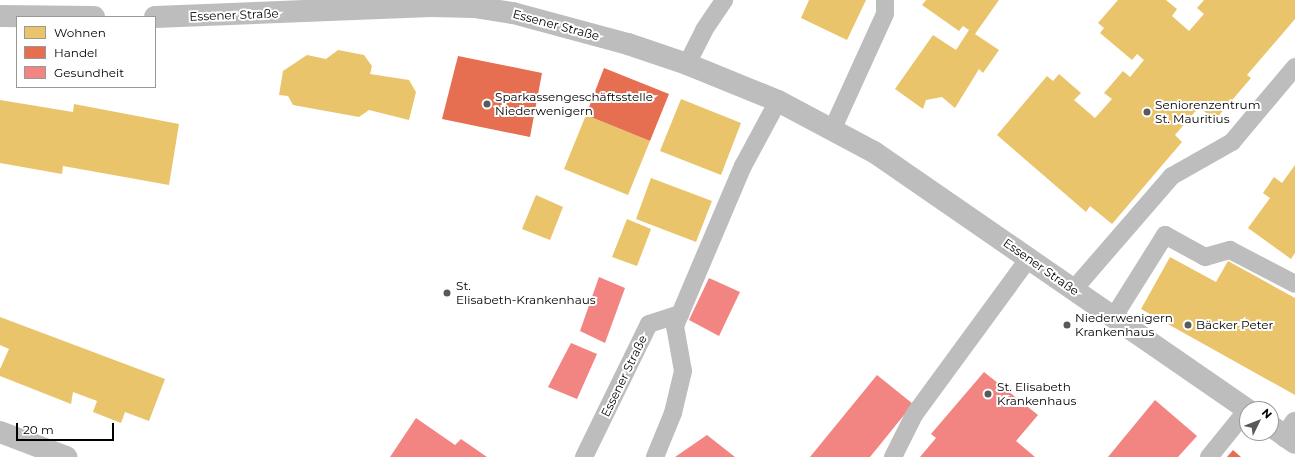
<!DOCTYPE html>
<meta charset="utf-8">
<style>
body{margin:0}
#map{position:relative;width:1295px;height:457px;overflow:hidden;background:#fff;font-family:Montserrat,sans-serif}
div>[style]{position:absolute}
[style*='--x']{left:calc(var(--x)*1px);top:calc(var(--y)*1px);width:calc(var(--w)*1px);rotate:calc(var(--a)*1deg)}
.homes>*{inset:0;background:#e9c46a}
.shops>*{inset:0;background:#e76f51}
.health>*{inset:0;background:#f28482}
.service>*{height:18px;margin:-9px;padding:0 9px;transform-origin:9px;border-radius:9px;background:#bdbdbd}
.minor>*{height:22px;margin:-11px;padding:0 11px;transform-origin:11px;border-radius:11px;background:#bdbdbd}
.tertiary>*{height:22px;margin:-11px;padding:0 11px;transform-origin:11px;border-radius:11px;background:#bdbdbd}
.dots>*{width:11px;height:11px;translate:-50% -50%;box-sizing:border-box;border:2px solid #fff;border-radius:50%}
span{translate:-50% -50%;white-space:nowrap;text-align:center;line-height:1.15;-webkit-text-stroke:4px #fff;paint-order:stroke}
.street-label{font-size:12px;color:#000}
.poi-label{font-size:12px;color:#000}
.left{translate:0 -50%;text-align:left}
.legend{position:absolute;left:16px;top:16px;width:140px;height:72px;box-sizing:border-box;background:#fff;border:1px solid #999;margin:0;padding:5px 7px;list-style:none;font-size:12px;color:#000}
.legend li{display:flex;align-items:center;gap:8px;height:20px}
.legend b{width:20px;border:1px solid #999}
.north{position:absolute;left:1239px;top:401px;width:40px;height:40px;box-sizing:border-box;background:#fff;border:1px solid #999;border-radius:50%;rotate:47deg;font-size:11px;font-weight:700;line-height:16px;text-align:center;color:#000}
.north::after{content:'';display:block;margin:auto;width:14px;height:18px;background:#595959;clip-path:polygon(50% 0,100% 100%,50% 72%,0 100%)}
.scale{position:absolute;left:16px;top:423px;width:98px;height:18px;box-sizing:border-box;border:2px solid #000;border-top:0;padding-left:5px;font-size:12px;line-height:14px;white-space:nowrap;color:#000;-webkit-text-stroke:3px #fff;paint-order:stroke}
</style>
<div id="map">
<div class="homes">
<div style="clip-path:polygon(809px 0,866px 0,847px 40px,801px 18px)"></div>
<div style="clip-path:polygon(926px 0,999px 0,975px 34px,999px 50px,983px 73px,979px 69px,955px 108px,942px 97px,926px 100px,923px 109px,895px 89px,933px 35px,956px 50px,969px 30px,963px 26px,959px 31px,922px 5px)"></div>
<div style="clip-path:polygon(1118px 0,1166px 0,1177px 9px,1172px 16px,1189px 31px,1204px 14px,1197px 8px,1204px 0,1295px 0,1295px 19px,1247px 75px,1251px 78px,1215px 120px,1199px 107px,1175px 135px,1182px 142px,1112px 224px,1090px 206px,1086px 212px,997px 135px,1047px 76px,1053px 81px,1059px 74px,1081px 93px,1074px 100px,1095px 118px,1112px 99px,1104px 93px,1123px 71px,1130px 77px,1144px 60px,1137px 54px,1132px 60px,1100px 33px,1104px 28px,1098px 23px)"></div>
<div style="clip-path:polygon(338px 50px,364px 55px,372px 66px,370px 74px,409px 80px,416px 92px,409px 120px,369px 110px,359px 117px,293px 105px,288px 96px,279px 95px,283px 71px,307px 55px,326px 59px)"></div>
<div style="clip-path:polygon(681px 99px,741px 123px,721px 175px,660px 151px)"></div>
<div style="clip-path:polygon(0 100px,73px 112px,74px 104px,179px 124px,169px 185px,63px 166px,62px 174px,0 163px)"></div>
<div style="clip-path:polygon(586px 115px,650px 141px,628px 195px,564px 169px)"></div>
<div style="clip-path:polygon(1295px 165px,1295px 253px,1291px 259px,1248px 228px,1270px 198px,1263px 193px,1274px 177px,1282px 183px)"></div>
<div style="clip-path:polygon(651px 178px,712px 201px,696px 242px,636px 219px)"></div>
<div style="clip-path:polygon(536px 195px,563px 207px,550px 240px,522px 229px)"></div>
<div style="clip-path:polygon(627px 219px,651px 229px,637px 266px,612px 257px)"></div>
<div style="clip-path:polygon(1170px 257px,1216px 282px,1228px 261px,1295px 298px,1295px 395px,1141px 309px)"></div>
<div style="clip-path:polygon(0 317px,165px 379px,149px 421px,125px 412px,121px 423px,93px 412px,97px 401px,73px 392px,71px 404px,0 376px,0 369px,9px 349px,0 345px)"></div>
</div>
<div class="shops">
<div style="clip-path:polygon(458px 56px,542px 73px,530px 137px,442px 119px)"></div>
<div style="clip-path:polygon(604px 68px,669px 94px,650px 141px,586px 115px)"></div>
<div style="clip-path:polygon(1233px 450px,1241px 457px,1227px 457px)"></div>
</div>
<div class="health">
<div style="clip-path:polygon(599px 277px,625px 288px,605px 343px,580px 331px)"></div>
<div style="clip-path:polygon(709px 278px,740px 292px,719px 336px,689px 320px)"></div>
<div style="clip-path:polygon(571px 343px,597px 354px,577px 399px,548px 387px)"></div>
<div style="clip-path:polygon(984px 372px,1038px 415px,1016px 441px,1035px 457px,920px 457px,936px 438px,931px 434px)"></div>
<div style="clip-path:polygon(877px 375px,913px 404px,870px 457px,810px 457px)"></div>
<div style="clip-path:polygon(1155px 400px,1197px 436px,1178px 457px,1108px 457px)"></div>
<div style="clip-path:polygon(416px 418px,455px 445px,461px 439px,487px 457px,390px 457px)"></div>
<div style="clip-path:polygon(707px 435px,735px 457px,675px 457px)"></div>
</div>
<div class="service">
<div style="--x:687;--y:64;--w:38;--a:-63"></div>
<div style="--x:704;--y:30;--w:36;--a:-56"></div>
<div style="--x:833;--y:128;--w:125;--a:-65.5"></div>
<div style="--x:885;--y:14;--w:14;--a:-90"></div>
<div style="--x:1074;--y:289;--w:150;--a:-49.1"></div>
<div style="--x:1172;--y:176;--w:69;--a:-29.5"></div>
<div style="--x:1232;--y:142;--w:98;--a:-50"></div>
<div style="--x:1113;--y:318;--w:98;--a:-57.9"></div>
<div style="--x:1165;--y:235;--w:46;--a:28.8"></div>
<div style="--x:1205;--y:257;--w:26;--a:-16"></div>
<div style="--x:1230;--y:250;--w:73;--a:27.6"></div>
<div style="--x:584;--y:457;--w:148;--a:-64"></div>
<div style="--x:649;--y:324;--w:33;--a:-18"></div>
<div style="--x:655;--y:457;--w:48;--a:-67.8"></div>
<div style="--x:673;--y:413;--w:43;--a:-76.6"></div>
<div style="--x:683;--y:371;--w:46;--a:-100.1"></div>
<div style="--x:675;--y:326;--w:174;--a:-67"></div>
<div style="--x:743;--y:166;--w:74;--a:-61.7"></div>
<div style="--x:893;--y:457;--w:47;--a:-63.4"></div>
<div style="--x:914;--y:415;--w:195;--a:-53.8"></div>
<div style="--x:1209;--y:457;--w:60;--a:-51"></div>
</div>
<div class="minor">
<div style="--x:0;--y:432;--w:71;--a:20.7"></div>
<div style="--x:1286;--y:437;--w:17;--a:-57"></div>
</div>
<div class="tertiary">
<div style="--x:0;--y:16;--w:94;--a:0.6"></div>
<div style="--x:155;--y:17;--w:276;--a:-2.3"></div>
<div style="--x:431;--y:6;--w:43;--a:1.3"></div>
<div style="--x:474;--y:7;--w:39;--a:9"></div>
<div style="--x:513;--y:13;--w:119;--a:15.1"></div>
<div style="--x:628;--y:44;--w:62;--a:18.7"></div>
<div style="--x:687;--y:64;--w:98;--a:22.1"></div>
<div style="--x:778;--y:101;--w:109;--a:28"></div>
<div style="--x:874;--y:152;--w:453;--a:34.6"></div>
<div style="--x:1271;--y:426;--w:29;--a:35"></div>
</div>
<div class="dots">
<div style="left:487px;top:104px;background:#595959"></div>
<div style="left:1147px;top:112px;background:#595959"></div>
<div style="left:447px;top:293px;background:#595959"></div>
<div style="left:1067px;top:325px;background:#595959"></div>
<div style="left:1188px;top:325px;background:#595959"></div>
<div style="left:988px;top:394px;background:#595959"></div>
</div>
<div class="street-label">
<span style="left:234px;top:15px;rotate:-2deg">Essener Straße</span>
<span style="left:556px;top:25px;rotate:15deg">Essener Straße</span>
<span style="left:1041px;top:267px;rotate:35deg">Essener Straße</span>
<span style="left:624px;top:376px;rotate:-64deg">Essener Straße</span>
</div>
<div class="poi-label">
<span class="left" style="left:495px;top:104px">Sparkassengeschäftsstelle<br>Niederwenigern</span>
<span class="left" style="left:1155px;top:112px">Seniorenzentrum<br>St. Mauritius</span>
<span class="left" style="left:456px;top:293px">St.<br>Elisabeth-Krankenhaus</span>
<span class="left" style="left:1075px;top:325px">Niederwenigern<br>Krankenhaus</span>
<span class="left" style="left:1196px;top:325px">Bäcker Peter</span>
<span class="left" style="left:997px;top:394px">St. Elisabeth<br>Krankenhaus</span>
</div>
<ul class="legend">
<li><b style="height:11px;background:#e9c46a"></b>Wohnen</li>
<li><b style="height:11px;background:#e76f51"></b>Handel</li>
<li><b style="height:11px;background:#f28482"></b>Gesundheit</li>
</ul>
<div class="north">N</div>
<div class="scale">20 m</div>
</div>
